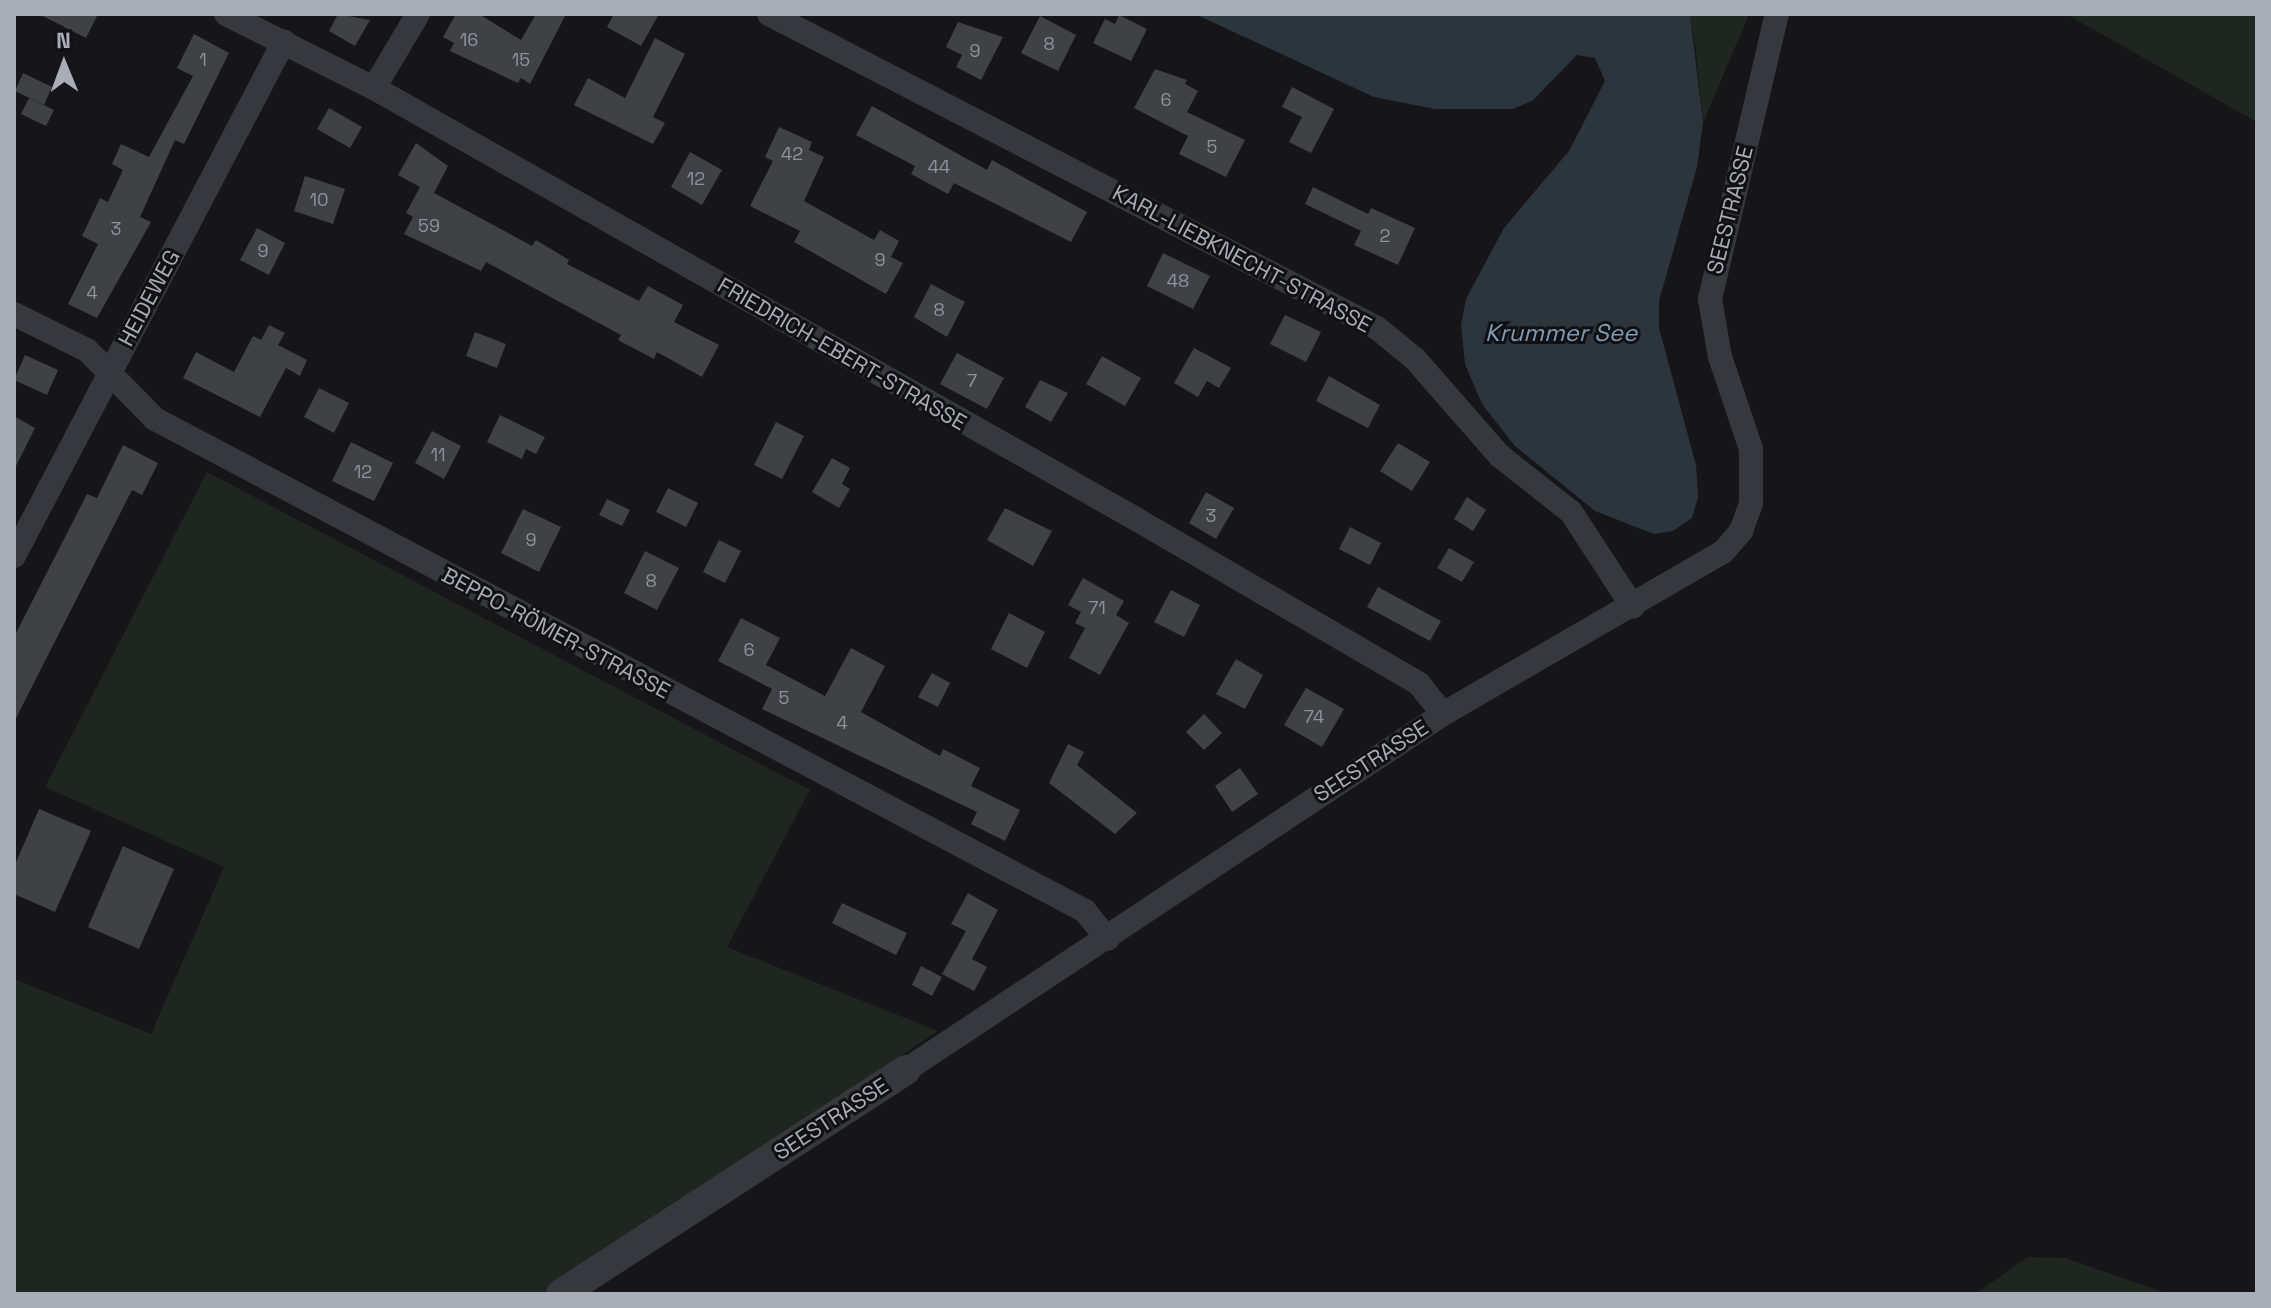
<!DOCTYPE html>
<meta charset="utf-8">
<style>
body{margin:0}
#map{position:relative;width:2271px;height:1308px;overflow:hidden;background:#161618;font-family:"Space Grotesk",sans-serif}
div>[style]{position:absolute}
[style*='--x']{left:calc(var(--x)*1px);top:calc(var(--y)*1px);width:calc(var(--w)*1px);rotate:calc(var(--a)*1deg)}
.green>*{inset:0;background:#1e261f}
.water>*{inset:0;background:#2c353c}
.building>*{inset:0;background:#404145}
.minor>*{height:24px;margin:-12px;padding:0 12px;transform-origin:12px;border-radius:12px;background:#37383d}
.tertiary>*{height:30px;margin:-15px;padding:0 15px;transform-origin:15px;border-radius:15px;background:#37383d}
span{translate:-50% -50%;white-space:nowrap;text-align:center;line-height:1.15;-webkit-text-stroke:6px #111113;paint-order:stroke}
.number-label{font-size:18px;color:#8e929b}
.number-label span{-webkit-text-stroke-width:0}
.street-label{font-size:22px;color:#a8adb8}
.water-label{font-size:24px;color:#7f9bb3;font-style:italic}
.frame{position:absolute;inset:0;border:16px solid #a8adb8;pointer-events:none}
.north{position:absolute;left:24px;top:24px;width:80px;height:80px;-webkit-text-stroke:6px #111113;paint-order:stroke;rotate:359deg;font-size:22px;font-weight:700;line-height:32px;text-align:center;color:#a8adb8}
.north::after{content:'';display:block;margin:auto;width:28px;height:36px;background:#a8adb8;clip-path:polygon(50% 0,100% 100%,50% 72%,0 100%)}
</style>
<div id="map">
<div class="green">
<div style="clip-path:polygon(1690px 14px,1749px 14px,1703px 123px,1696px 51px)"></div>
<div style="clip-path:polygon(2066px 14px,2257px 14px,2257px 122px)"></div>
<div style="clip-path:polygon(207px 472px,810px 790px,727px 947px,938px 1031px,545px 1294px,14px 1294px,14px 979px,151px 1034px,224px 867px,45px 787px)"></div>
<div style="clip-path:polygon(2028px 1257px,2065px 1258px,2169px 1294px,1975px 1294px)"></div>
</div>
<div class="water">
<div style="clip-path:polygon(1195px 14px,1690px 14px,1703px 123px,1697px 167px,1659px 301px,1659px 328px,1696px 465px,1698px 497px,1692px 518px,1673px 531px,1654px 534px,1595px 511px,1515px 446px,1482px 404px,1465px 364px,1461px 325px,1466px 299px,1504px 228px,1569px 151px,1605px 81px,1595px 58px,1577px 55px,1532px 101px,1513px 109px,1435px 109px,1374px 97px)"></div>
</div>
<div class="building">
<div style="clip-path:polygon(39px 14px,98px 14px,86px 38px)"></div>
<div style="clip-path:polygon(338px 14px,370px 20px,355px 46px,329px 31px)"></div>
<div style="clip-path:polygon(456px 14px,479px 14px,521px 40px,536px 14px,566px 14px,530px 84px,521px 78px,518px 83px,450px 51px,454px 43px,443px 37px)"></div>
<div style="clip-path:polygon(614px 14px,659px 14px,641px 46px,607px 27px)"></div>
<div style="clip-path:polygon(1119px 15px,1147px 29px,1131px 61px,1093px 43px,1105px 19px,1115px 24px)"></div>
<div style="clip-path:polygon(1040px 16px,1076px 35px,1058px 71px,1021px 53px)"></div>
<div style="clip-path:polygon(958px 22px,1003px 37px,981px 80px,956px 67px,962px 55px,946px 47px)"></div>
<div style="clip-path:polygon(194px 34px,229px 53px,184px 144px,175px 140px,140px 217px,151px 222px,97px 318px,68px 304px,98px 244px,82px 236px,100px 198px,108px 202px,123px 170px,112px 164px,121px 144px,149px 157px,193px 76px,177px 68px)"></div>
<div style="clip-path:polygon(655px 38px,685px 54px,653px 117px,665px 123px,653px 144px,574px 105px,588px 78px,625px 98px)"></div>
<div style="clip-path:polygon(1155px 69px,1187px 80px,1185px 84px,1198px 91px,1187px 112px,1245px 140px,1226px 177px,1179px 154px,1188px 136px,1134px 108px)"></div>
<div style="clip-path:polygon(23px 73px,52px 87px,44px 105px,15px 91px)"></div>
<div style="clip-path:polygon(1292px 87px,1334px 109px,1311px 153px,1289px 142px,1302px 117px,1282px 107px)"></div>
<div style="clip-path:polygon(29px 98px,54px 110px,46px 126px,21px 114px)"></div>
<div style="clip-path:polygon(872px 106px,987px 170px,992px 160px,1087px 212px,1071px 242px,954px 183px,948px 194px,911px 174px,915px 166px,856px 135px)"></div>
<div style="clip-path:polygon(329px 108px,362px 127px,350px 148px,317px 129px)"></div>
<div style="clip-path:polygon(779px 127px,812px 142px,809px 150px,824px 157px,804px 201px,874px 240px,880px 230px,899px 241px,891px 257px,903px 263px,886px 294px,794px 242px,800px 231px,750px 206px,773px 161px,765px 157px)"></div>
<div style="clip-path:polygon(416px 143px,448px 166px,434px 193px,532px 246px,536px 240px,569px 260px,567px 264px,639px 301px,648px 286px,683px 305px,674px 322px,719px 345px,702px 377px,657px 352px,654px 359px,618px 340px,621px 335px,486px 262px,481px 271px,404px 234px,413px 217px,406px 213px,420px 187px,398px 175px)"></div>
<div style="clip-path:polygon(690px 152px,722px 170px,702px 205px,671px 187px)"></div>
<div style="clip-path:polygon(305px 176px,345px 189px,333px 224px,294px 211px)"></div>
<div style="clip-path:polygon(1313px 187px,1368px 214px,1371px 208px,1415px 228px,1398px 265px,1354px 245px,1361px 231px,1305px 204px)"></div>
<div style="clip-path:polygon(257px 228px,285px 243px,269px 275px,240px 260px)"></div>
<div style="clip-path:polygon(1163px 253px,1210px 276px,1193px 309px,1147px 286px)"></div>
<div style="clip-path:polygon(931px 284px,965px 302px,947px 337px,914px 317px)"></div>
<div style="clip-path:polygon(1285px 315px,1321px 332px,1306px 362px,1270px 344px)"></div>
<div style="clip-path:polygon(269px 325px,285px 333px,278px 345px,307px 360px,300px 376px,286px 368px,260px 417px,183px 378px,196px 352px,234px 372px,253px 336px,261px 340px)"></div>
<div style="clip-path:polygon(475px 332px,506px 344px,497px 368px,466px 356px)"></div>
<div style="clip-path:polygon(1194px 348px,1231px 368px,1219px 388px,1207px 381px,1198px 397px,1174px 383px)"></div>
<div style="clip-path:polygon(957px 353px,1004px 378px,987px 409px,940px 384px)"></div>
<div style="clip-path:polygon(25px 355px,58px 370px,47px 395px,14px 380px)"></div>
<div style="clip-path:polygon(1102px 356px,1141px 378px,1125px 406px,1086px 384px)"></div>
<div style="clip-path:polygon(1329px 376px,1380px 405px,1368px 428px,1316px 401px)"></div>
<div style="clip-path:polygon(1040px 380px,1068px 393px,1051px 422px,1025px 407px)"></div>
<div style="clip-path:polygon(319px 388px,349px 403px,334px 433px,304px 417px)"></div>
<div style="clip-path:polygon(500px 415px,545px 437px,536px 454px,526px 449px,522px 459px,487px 442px)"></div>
<div style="clip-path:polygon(14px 416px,35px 428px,14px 470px)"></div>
<div style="clip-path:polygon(776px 422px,804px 436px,782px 479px,754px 465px)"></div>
<div style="clip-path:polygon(432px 431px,461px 446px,444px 479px,415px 463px)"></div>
<div style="clip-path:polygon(351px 442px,393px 463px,374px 501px,332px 481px)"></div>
<div style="clip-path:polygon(1398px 443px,1430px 462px,1412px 491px,1380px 471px)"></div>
<div style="clip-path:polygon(123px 445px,158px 463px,142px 495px,132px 490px,14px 722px,14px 637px,87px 494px,97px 498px)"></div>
<div style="clip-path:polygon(832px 458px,850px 468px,842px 484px,850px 489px,839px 508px,812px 492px)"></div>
<div style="clip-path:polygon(668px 488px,698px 503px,686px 527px,656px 512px)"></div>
<div style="clip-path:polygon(1206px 492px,1234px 508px,1216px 539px,1189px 523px)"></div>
<div style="clip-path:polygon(1467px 497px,1486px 510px,1473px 531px,1454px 519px)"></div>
<div style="clip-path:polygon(607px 499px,630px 510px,622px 526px,599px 515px)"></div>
<div style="clip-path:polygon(1005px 508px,1052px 531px,1033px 566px,987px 540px)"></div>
<div style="clip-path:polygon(523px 509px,561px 527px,539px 572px,501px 553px)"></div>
<div style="clip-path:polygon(1350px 527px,1381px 543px,1370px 565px,1339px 549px)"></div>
<div style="clip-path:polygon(719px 540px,741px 551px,725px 583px,703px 572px)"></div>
<div style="clip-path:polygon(1449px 548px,1474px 562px,1462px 582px,1437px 568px)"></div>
<div style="clip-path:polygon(645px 551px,679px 568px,657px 610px,624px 593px)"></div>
<div style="clip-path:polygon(1083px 578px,1124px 601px,1116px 615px,1129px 623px,1100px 675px,1069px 658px,1085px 628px,1075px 623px,1081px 612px,1068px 605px)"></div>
<div style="clip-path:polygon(1378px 587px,1441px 621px,1430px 641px,1367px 607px)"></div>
<div style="clip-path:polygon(1171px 590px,1200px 605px,1184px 637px,1154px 622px)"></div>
<div style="clip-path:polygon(1009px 613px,1045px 632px,1027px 668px,991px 649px)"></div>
<div style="clip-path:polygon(741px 618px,780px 638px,766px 665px,825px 696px,851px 648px,885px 666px,861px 712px,940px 756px,943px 749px,980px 768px,971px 786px,1020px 810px,1005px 841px,971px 824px,977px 812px,762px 709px,772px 689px,718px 661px)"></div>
<div style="clip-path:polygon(1236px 659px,1263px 675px,1245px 709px,1216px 694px)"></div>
<div style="clip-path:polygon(932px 673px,950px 683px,938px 707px,918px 697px)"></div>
<div style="clip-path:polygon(1306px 688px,1344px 709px,1322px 747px,1284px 725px)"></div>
<div style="clip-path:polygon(1204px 714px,1222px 733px,1204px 750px,1186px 732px)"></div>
<div style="clip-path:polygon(1068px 744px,1084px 752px,1077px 765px,1137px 813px,1115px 834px,1049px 783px)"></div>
<div style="clip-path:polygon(1240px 768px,1258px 794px,1232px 812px,1215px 786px)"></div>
<div style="clip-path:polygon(39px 809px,91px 831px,55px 912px,14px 894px,14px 867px)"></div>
<div style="clip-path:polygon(123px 846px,174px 869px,139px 949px,88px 927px)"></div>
<div style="clip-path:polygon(968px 893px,998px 910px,972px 959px,987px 967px,974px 991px,942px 974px,966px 931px,951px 924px)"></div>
<div style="clip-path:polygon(842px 903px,907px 933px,896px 955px,832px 923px)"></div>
<div style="clip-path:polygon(921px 966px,942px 977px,932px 996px,912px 985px)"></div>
</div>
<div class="minor">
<div style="--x:226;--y:14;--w:165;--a:26.6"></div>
<div style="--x:374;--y:88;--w:875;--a:29.49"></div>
<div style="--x:1136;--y:519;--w:328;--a:30.2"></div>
<div style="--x:1419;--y:684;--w:38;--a:51"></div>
<div style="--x:769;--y:14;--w:684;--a:27.31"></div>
<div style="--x:1377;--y:328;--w:49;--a:39.2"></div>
<div style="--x:1415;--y:359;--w:129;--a:48.8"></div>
<div style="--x:1500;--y:456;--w:90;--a:38.3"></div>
<div style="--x:1571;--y:512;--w:113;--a:56.9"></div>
<div style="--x:374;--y:88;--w:86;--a:-59.3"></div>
<div style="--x:14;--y:314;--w:81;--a:26.3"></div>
<div style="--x:87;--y:350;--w:97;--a:45.4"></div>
<div style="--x:155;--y:419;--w:1052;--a:27.88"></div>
<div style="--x:1085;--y:911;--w:36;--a:51"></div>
<div style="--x:14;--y:556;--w:581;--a:-62.33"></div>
<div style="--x:906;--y:1070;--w:644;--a:-33.54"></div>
<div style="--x:1443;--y:714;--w:323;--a:-30.1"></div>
<div style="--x:1723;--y:552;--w:28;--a:-49"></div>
<div style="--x:1741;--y:531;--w:30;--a:-70"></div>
<div style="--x:1751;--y:503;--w:54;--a:-90"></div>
<div style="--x:1751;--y:449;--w:97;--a:-108.6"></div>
<div style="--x:1720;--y:357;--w:59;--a:-99.8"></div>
<div style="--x:1710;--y:299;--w:293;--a:-76.8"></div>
</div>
<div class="tertiary">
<div style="--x:561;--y:1294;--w:411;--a:-33"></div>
</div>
<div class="number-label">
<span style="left:469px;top:40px">16</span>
<span style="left:1049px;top:44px">8</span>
<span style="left:975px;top:51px">9</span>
<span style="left:203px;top:60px">1</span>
<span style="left:521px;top:60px">15</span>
<span style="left:1166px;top:100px">6</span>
<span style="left:1212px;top:147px">5</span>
<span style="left:792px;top:154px">42</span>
<span style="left:939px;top:167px">44</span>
<span style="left:696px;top:179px">12</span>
<span style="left:319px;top:200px">10</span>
<span style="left:429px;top:226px">59</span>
<span style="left:116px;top:229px">3</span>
<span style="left:1385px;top:236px">2</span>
<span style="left:263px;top:251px">9</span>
<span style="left:880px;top:260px">9</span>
<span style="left:1178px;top:281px">48</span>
<span style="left:92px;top:293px">4</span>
<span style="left:939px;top:310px">8</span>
<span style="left:972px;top:381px">7</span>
<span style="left:438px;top:455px">11</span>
<span style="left:363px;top:472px">12</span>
<span style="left:1211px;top:516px">3</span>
<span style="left:531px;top:540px">9</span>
<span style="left:651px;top:581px">8</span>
<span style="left:1097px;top:608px">71</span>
<span style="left:749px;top:650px">6</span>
<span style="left:784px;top:698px">5</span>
<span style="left:1314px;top:717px">74</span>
<span style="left:842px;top:723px">4</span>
</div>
<div class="street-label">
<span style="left:1730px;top:210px;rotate:-76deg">SEESTRASSE</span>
<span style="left:1242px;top:259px;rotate:28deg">KARL-LIEBKNECHT-STRASSE</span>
<span style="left:149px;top:298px;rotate:-62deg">HEIDEWEG</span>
<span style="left:842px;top:354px;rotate:30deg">FRIEDRICH-EBERT-STRASSE</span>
<span style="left:556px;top:633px;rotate:28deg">BEPPO-RÖMER-STRASSE</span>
<span style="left:1371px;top:761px;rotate:-33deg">SEESTRASSE</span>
<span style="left:831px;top:1119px;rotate:-33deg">SEESTRASSE</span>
</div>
<div class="water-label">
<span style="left:1561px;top:333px">Krummer See</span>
</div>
<div class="frame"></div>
<div class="north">N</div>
</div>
